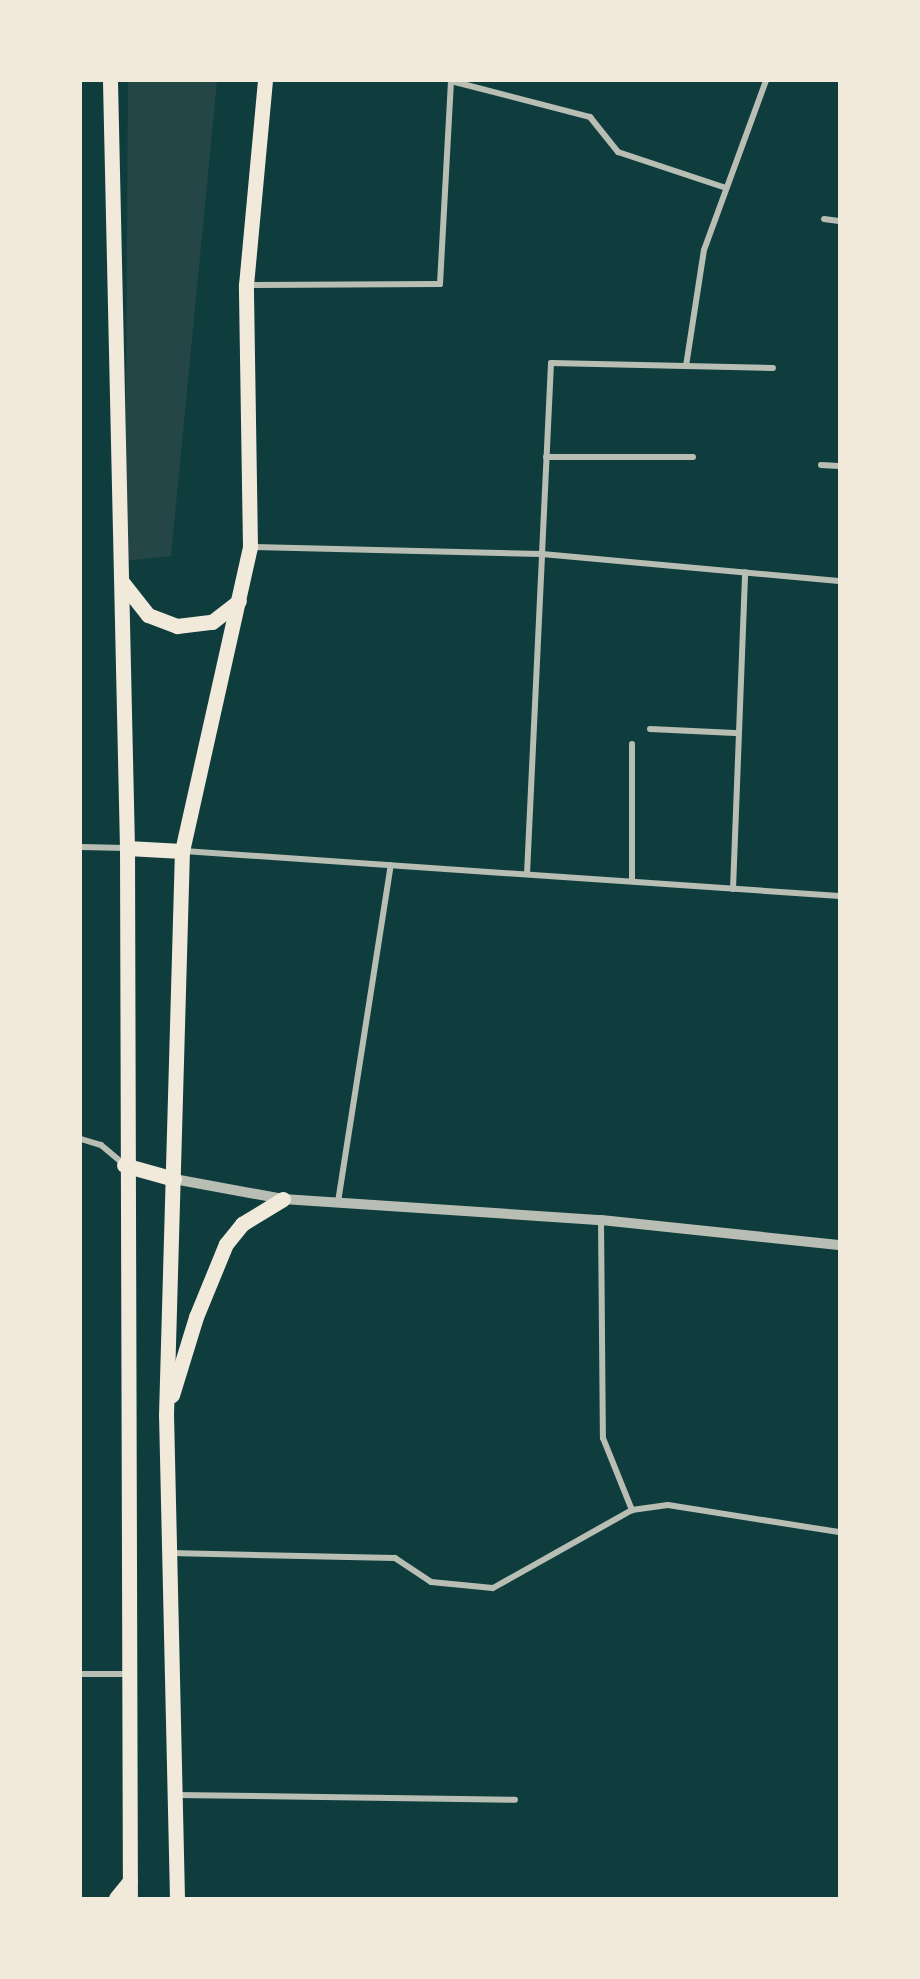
<!DOCTYPE html>
<style>
body{margin:0}
#map{position:relative;width:920px;height:1979px;overflow:hidden;background:#0f3d3e;font-family:"Work Sans",sans-serif}
div>[style]{position:absolute}
[style*='--x']{left:calc(var(--x)*1px);top:calc(var(--y)*1px);width:calc(var(--w)*1px);rotate:calc(var(--a)*1deg)}
.green>*{inset:0;background:#244646}
.minor>*{height:6px;margin:-3px;padding:0 3px;transform-origin:3px;border-radius:3px;background:#b8beb3}
.tertiary>*{height:10px;margin:-5px;padding:0 5px;transform-origin:5px;border-radius:5px;background:#b8beb3}
.primary>*{height:15px;margin:-7.5px;padding:0 7.5px;transform-origin:7.5px;border-radius:7.5px;background:#f1e9da}
span{translate:-50% -50%;white-space:nowrap;text-align:center;line-height:1.15;-webkit-text-stroke:6px #f1e9da;paint-order:stroke}
.frame{position:absolute;inset:0;border:82px solid #f1e9da;pointer-events:none}
</style>
<div id="map">
<div class="green">
<div style="clip-path:polygon(128px 81px,217px 81px,171px 556px,125px 561px)"></div>
</div>
<div class="minor">
<div style="--x:451;--y:81;--w:144;--a:14.5"></div>
<div style="--x:590;--y:117;--w:45;--a:51.3"></div>
<div style="--x:618;--y:152;--w:114;--a:18.4"></div>
<div style="--x:824;--y:219;--w:15;--a:8"></div>
<div style="--x:246;--y:285;--w:194;--a:-0.3"></div>
<div style="--x:440;--y:284;--w:203;--a:-86.9"></div>
<div style="--x:686;--y:366;--w:117;--a:-81.2"></div>
<div style="--x:704;--y:250;--w:180;--a:-69.9"></div>
<div style="--x:546;--y:457;--w:147;--a:0"></div>
<div style="--x:821;--y:465;--w:18;--a:3"></div>
<div style="--x:251;--y:547;--w:291;--a:1.4"></div>
<div style="--x:542;--y:554;--w:191;--a:-87.3"></div>
<div style="--x:551;--y:363;--w:222;--a:1.3"></div>
<div style="--x:650;--y:729;--w:85;--a:2.7"></div>
<div style="--x:81;--y:847;--w:45;--a:1.3"></div>
<div style="--x:184;--y:851;--w:657;--a:3.93"></div>
<div style="--x:527;--y:874;--w:320;--a:-87.3"></div>
<div style="--x:542;--y:554;--w:298;--a:5.2"></div>
<div style="--x:632;--y:881;--w:137;--a:-90"></div>
<div style="--x:733;--y:889;--w:317;--a:-87.8"></div>
<div style="--x:81;--y:1139;--w:21;--a:17"></div>
<div style="--x:101;--y:1145;--w:30;--a:40"></div>
<div style="--x:338;--y:1202;--w:341;--a:-81.1"></div>
<div style="--x:601;--y:1220;--w:218;--a:89.5"></div>
<div style="--x:603;--y:1438;--w:78;--a:68.1"></div>
<div style="--x:171;--y:1553;--w:224;--a:1.3"></div>
<div style="--x:395;--y:1558;--w:43;--a:33.7"></div>
<div style="--x:431;--y:1582;--w:62;--a:5.5"></div>
<div style="--x:493;--y:1588;--w:159;--a:-29.3"></div>
<div style="--x:632;--y:1510;--w:36;--a:-8"></div>
<div style="--x:668;--y:1505;--w:173;--a:9"></div>
<div style="--x:81;--y:1674;--w:47;--a:0"></div>
<div style="--x:176;--y:1795;--w:339;--a:0.8"></div>
</div>
<div class="tertiary">
<div style="--x:174;--y:1179;--w:111;--a:10.4"></div>
<div style="--x:283;--y:1199;--w:319;--a:3.8"></div>
<div style="--x:601;--y:1220;--w:239;--a:6"></div>
</div>
<div class="primary">
<div style="--x:110;--y:81;--w:767;--a:88.73"></div>
<div style="--x:127;--y:848;--w:1050;--a:89.84"></div>
<div style="--x:122;--y:582;--w:42;--a:51.8"></div>
<div style="--x:148;--y:615;--w:31;--a:21"></div>
<div style="--x:177;--y:626;--w:35;--a:-7"></div>
<div style="--x:212;--y:622;--w:34;--a:-38"></div>
<div style="--x:127;--y:848;--w:55;--a:3.1"></div>
<div style="--x:124;--y:1165;--w:52;--a:15.6"></div>
<div style="--x:172;--y:1395;--w:82;--a:-72.9"></div>
<div style="--x:196;--y:1317;--w:79;--a:-67.7"></div>
<div style="--x:226;--y:1244;--w:26;--a:-51"></div>
<div style="--x:242;--y:1224;--w:48;--a:-31.4"></div>
<div style="--x:116;--y:1898;--w:22;--a:-51"></div>
<div style="--x:177;--y:1898;--w:483;--a:-91.3"></div>
<div style="--x:166;--y:1415;--w:564;--a:-88.38"></div>
<div style="--x:182;--y:851;--w:312;--a:-77.4"></div>
<div style="--x:250;--y:547;--w:262;--a:-90.9"></div>
<div style="--x:246;--y:285;--w:205;--a:-84.7"></div>
</div>
<div class="frame"></div>
</div>
